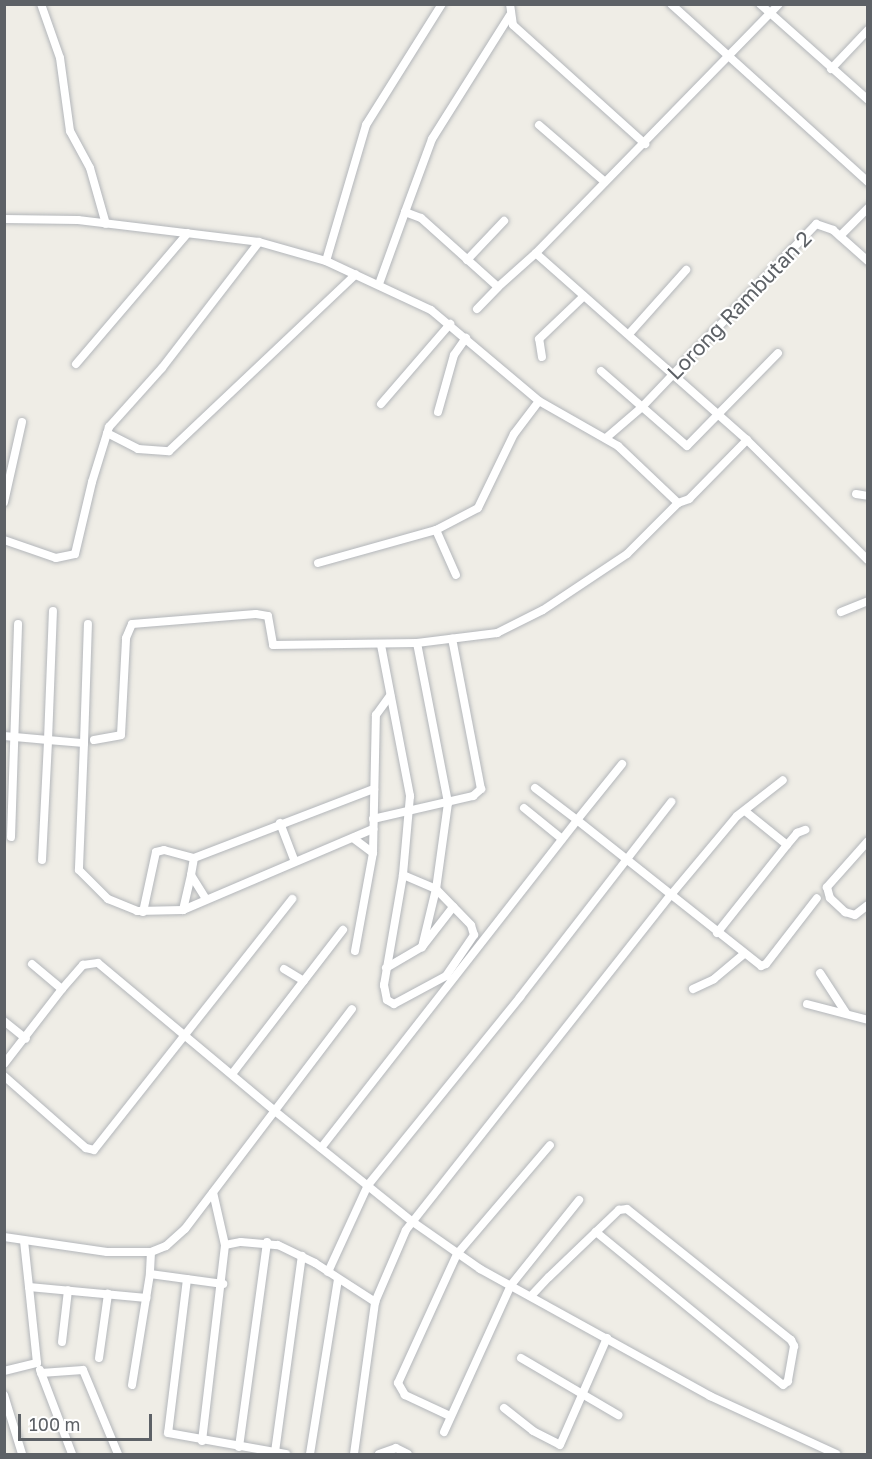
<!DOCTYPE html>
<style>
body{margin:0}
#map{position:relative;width:872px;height:1459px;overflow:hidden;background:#efede6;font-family:"Golos Text",sans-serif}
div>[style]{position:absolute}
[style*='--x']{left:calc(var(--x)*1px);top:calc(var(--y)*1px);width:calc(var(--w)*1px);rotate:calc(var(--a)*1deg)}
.roads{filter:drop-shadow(0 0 2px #b3b6ba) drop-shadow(0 0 2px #b3b6ba)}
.street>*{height:8px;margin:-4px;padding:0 4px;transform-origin:4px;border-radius:4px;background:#fff}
span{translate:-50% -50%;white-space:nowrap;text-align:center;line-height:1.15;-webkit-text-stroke:4.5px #fff;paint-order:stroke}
.street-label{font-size:21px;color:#5d6166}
.frame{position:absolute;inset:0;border:6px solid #5d6166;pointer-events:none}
.scale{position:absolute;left:18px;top:1414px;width:134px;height:27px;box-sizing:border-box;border:3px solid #5d6166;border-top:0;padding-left:8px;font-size:18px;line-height:21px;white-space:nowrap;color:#5d6166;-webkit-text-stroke:4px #fff;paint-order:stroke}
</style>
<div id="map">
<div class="roads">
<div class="street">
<div style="--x:41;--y:4;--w:57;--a:70.6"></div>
<div style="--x:60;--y:58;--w:74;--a:82.2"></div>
<div style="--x:70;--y:131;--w:42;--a:61.6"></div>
<div style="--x:90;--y:168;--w:58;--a:74.1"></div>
<div style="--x:510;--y:4;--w:21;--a:82"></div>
<div style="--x:513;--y:25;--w:178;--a:42"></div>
<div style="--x:671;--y:4;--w:266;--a:42.1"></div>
<div style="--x:760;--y:4;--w:144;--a:41.6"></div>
<div style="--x:831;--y:69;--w:54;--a:-46.5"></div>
<div style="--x:539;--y:125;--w:87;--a:40.8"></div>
<div style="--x:405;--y:212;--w:78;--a:-69.7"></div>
<div style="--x:432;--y:139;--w:146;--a:-57.8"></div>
<div style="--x:4;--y:219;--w:74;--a:0.8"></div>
<div style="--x:78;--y:220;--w:182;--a:6.9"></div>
<div style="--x:259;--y:242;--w:70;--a:15.8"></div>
<div style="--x:326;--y:261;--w:116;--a:25"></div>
<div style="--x:431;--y:310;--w:141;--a:40.1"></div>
<div style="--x:539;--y:401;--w:91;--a:29.7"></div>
<div style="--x:618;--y:446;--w:83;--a:43.5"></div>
<div style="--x:678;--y:503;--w:12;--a:-20"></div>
<div style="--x:689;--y:499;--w:83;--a:-45.5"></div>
<div style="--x:747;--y:440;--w:170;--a:44.8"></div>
<div style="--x:840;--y:236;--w:40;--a:-45"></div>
<div style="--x:467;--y:260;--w:54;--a:-46.5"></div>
<div style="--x:326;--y:261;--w:142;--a:-73.6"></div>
<div style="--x:366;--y:125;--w:143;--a:-57.9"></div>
<div style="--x:379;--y:284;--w:77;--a:-70.1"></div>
<div style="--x:405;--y:212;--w:17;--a:21"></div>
<div style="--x:421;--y:218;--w:103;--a:41.9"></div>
<div style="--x:498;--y:287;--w:51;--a:-41.8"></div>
<div style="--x:477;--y:309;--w:30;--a:-46"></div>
<div style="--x:629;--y:334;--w:86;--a:-48.3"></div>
<div style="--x:542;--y:357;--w:18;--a:-99"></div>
<div style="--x:539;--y:339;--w:62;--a:-43.7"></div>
<div style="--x:76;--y:364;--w:172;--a:-49.5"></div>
<div style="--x:601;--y:371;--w:114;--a:41.1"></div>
<div style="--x:687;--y:446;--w:130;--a:-45.6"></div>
<div style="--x:381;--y:404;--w:106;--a:-49.2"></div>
<div style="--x:438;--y:412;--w:59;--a:-74.3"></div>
<div style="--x:454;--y:355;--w:21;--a:-55"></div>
<div style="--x:107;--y:433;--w:35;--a:27"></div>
<div style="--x:138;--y:449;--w:31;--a:4"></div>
<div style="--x:169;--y:451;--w:257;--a:-43.4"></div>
<div style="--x:606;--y:438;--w:48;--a:-40.7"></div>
<div style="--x:642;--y:407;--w:253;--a:-46.4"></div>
<div style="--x:816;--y:224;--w:18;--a:19"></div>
<div style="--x:833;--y:230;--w:47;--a:41.5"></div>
<div style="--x:747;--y:440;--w:282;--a:-138.5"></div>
<div style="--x:536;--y:253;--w:348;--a:-45.7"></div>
<div style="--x:856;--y:494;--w:12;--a:9"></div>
<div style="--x:4;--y:502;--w:82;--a:-77.3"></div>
<div style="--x:436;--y:530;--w:49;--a:66"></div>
<div style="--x:4;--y:540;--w:55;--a:19.1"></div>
<div style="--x:56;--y:558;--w:19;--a:-12"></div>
<div style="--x:75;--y:554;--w:74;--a:-76.7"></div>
<div style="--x:92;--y:482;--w:58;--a:-72.8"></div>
<div style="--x:109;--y:427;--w:79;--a:-48.1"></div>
<div style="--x:162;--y:368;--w:159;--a:-52.4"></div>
<div style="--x:318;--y:563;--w:123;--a:-15.6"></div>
<div style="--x:436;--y:530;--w:47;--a:-27.6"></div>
<div style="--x:478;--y:508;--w:82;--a:-64.1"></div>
<div style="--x:514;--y:434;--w:41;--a:-52.9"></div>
<div style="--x:841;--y:612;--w:29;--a:-22"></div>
<div style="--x:417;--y:643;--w:163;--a:79"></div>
<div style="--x:448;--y:803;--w:87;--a:97.9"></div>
<div style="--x:436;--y:889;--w:60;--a:103.6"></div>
<div style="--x:381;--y:645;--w:154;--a:79.1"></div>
<div style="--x:410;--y:796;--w:79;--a:95.1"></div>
<div style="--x:403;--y:875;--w:112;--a:99.8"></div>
<div style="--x:384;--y:985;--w:15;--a:79"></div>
<div style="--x:387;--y:1000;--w:8;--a:30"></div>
<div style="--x:394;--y:1004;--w:59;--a:-28.3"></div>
<div style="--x:446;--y:976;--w:50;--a:-55.7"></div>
<div style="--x:474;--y:935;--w:10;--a:-107"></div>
<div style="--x:471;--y:925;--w:50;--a:-134.2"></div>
<div style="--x:436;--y:889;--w:36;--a:-157"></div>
<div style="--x:4;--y:736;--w:44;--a:5.2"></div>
<div style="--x:48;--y:740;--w:129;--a:-87.8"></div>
<div style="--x:94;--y:740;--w:27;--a:-10"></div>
<div style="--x:121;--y:735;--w:97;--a:-87"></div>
<div style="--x:126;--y:638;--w:15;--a:-67"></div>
<div style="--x:132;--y:624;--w:124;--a:-4.6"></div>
<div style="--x:256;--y:614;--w:12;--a:9"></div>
<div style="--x:268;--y:616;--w:29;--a:80"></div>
<div style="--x:273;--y:645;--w:144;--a:-0.8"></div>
<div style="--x:417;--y:643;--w:81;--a:-7.1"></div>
<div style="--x:497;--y:633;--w:51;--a:-26.6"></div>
<div style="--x:543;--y:610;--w:101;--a:-33.7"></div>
<div style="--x:627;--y:554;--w:72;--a:-45"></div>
<div style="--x:84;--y:743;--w:119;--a:-88.1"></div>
<div style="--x:535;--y:788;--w:53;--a:37.3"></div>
<div style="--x:577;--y:820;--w:72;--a:-51.2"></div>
<div style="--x:524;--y:808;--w:49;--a:39.2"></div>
<div style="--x:745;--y:811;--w:54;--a:39"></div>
<div style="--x:373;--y:819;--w:103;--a:-13"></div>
<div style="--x:473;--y:796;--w:11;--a:-41"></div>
<div style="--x:481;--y:789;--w:153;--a:-100.9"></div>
<div style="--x:280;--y:823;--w:40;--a:69"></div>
<div style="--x:11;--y:837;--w:213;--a:-88.1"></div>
<div style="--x:353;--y:838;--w:25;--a:37"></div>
<div style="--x:868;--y:841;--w:62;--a:131.7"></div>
<div style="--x:827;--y:887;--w:11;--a:75"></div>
<div style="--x:830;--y:898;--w:21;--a:43"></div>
<div style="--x:845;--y:912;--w:10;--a:17"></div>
<div style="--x:855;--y:915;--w:16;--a:-38"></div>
<div style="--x:42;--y:860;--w:120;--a:-87.1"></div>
<div style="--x:48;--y:740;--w:36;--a:5"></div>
<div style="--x:84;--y:743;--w:127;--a:92.3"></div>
<div style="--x:79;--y:870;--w:41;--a:45"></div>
<div style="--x:108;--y:899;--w:31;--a:22"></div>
<div style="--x:137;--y:911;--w:46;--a:-1.2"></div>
<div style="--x:183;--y:910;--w:207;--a:-23.1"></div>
<div style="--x:206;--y:899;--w:28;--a:-122"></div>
<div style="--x:191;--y:875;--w:17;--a:-80"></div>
<div style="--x:194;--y:858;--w:193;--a:-21"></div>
<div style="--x:183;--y:910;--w:36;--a:-77"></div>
<div style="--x:143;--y:912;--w:61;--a:-77.8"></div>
<div style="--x:156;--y:852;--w:8;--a:-14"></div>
<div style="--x:164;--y:850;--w:31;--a:15"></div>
<div style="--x:717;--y:933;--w:112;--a:-51.5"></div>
<div style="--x:787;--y:845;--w:16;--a:-50"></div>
<div style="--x:797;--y:833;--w:9;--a:-21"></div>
<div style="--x:355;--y:951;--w:100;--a:-79.6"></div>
<div style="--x:373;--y:853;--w:138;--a:-88.8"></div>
<div style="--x:376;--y:715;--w:24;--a:-54"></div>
<div style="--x:32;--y:964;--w:39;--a:40"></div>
<div style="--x:62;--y:989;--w:32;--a:-49"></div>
<div style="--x:83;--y:965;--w:15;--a:-8"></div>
<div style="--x:98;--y:963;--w:232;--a:39.9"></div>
<div style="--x:276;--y:1112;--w:176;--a:38.8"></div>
<div style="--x:413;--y:1222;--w:82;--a:35"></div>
<div style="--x:480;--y:1269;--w:263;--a:28.9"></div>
<div style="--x:710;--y:1396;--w:139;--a:24.7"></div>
<div style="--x:386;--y:968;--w:42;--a:-30.3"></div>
<div style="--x:422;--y:947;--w:51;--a:-52.2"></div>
<div style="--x:284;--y:969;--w:23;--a:31"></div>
<div style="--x:820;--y:973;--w:48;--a:57"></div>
<div style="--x:693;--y:989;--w:23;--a:-25"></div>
<div style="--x:714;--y:979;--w:38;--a:-40"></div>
<div style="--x:807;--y:1004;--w:63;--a:14.7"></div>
<div style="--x:4;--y:1021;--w:28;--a:39"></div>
<div style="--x:4;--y:1064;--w:95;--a:-52.3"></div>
<div style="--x:232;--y:1074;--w:182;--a:-52.4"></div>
<div style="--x:4;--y:1076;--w:109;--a:41.3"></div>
<div style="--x:86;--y:1148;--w:8;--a:14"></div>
<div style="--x:94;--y:1150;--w:320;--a:-51.7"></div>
<div style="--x:321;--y:1148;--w:416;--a:-52"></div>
<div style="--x:577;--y:820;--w:235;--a:38.4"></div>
<div style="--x:761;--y:966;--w:5;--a:-22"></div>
<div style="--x:766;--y:964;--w:83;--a:-52.3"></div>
<div style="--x:4;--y:1237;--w:104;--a:8.3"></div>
<div style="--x:107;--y:1252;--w:44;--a:0"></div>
<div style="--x:151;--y:1252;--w:16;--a:-22"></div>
<div style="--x:166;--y:1246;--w:25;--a:-42"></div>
<div style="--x:185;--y:1229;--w:276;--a:-52.8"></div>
<div style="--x:24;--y:1241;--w:46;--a:83.8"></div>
<div style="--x:29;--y:1287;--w:118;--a:5.4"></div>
<div style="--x:225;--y:1245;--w:16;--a:-11"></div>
<div style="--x:241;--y:1242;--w:37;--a:5"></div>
<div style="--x:278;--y:1245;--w:41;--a:25.9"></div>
<div style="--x:315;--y:1263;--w:72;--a:33"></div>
<div style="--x:151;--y:1252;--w:22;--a:93"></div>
<div style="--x:150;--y:1274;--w:74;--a:7.8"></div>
<div style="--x:328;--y:1272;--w:96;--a:-65.3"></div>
<div style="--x:368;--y:1185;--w:242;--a:-51"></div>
<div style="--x:520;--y:997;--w:247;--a:-52.2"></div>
<div style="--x:187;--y:1279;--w:155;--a:97"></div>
<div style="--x:168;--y:1433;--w:120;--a:10.1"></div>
<div style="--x:531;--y:1296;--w:26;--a:-47"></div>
<div style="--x:549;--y:1277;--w:65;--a:-43.8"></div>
<div style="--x:596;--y:1232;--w:32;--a:-44"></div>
<div style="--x:619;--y:1210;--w:8;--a:-7"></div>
<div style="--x:627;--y:1209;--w:210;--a:38.6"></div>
<div style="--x:791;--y:1340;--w:7;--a:63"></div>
<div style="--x:794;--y:1346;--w:36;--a:100"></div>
<div style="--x:788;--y:1381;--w:6;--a:141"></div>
<div style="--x:783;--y:1385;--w:242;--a:-140.7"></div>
<div style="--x:62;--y:1342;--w:52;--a:-83.4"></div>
<div style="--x:99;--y:1358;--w:65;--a:-82"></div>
<div style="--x:521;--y:1358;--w:113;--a:30.4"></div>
<div style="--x:40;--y:1370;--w:90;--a:69.1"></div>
<div style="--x:4;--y:1371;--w:34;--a:-14"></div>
<div style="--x:37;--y:1363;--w:76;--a:-96"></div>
<div style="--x:41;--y:1373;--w:42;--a:-4.1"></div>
<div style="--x:83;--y:1370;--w:91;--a:67.4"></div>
<div style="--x:132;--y:1385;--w:112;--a:-80.8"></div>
<div style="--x:4;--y:1395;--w:62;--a:73"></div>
<div style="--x:504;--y:1408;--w:37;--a:38"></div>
<div style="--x:533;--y:1431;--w:30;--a:27"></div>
<div style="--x:560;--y:1445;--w:117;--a:-66.3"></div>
<div style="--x:450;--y:1416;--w:50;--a:-155"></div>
<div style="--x:405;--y:1395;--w:14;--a:-120"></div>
<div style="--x:398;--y:1383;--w:142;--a:-65.4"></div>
<div style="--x:457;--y:1254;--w:143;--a:-49.5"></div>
<div style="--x:444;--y:1432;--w:162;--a:-65.5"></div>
<div style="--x:511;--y:1285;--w:109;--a:-51.3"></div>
<div style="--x:202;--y:1441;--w:197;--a:-83.3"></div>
<div style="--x:225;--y:1245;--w:54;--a:-102.8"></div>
<div style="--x:239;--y:1447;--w:207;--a:-82.2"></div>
<div style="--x:275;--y:1452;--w:198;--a:-82.2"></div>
<div style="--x:310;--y:1454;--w:177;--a:-80.9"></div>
<div style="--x:354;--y:1454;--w:153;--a:-82.1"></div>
<div style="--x:375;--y:1302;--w:78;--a:-66.7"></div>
<div style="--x:406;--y:1230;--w:426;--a:-51.7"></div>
<div style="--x:670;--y:896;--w:104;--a:-50.1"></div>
<div style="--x:737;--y:816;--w:58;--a:-38"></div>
<div style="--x:379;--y:1454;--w:18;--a:-19"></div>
<div style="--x:396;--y:1448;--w:13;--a:27"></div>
</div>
</div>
<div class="street-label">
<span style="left:739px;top:305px;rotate:-46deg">Lorong Rambutan 2</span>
</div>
<div class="frame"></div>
<div class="scale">100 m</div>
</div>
